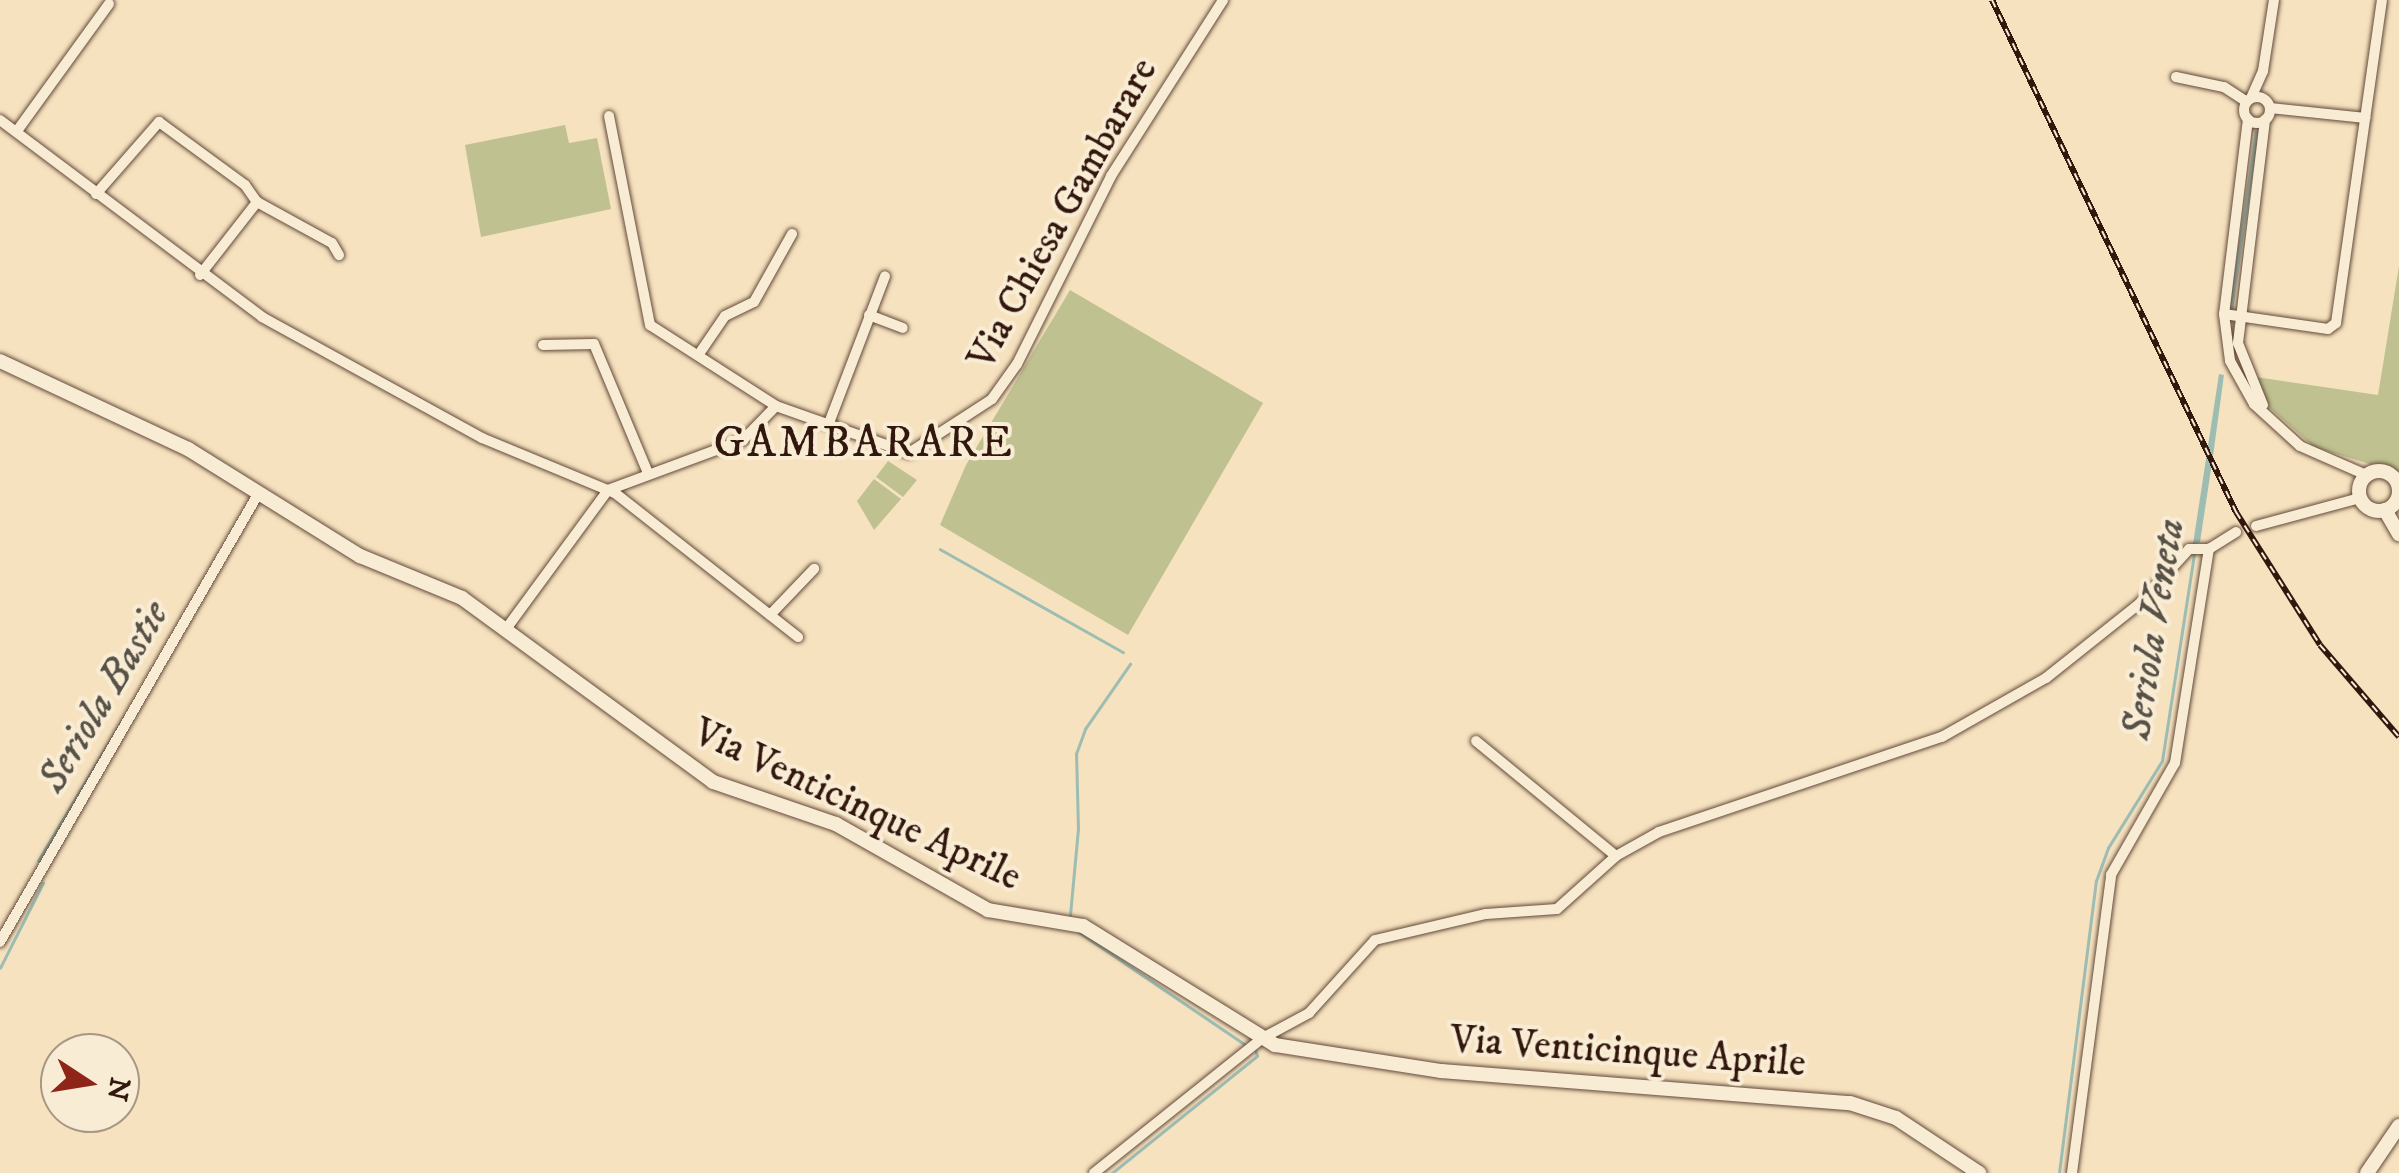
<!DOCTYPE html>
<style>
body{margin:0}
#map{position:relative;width:2399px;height:1173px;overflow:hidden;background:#f6e2bf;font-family:"IM FELL DW Pica",serif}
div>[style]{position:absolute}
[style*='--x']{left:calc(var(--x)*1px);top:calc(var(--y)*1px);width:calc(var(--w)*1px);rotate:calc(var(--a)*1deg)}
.green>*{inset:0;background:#bfc290}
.water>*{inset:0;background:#9dbdb3}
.stream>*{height:2.5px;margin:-1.25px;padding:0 1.25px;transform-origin:1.25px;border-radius:1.25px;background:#9dbdb3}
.roads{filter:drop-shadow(0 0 2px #634a3a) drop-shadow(0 0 2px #634a3a)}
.minor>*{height:10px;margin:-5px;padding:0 5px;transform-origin:5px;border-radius:5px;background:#f9ecd5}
.minor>.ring{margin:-5px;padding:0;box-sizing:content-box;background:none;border:10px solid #f9ecd5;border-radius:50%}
.tertiary>*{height:14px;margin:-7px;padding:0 7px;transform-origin:7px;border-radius:7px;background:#f9ecd5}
.tertiary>.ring{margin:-7px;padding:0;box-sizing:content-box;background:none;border:14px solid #f9ecd5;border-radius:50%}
.rail>*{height:6px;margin-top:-3px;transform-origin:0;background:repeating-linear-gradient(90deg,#f9ecd5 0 8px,#32170d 0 16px);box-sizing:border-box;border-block:2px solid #32170d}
span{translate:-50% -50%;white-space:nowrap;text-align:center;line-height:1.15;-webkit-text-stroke:8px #f9ecd5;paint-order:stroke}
.street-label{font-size:40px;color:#32170d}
.water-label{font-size:42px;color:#575147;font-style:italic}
.quarter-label{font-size:45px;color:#32170d;letter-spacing:2.5px}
.north{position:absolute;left:40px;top:1033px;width:100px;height:100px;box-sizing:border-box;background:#f9ecd5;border:2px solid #a99785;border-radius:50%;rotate:102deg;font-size:28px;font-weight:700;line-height:40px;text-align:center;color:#32170d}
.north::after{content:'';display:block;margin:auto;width:35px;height:45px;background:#8f2418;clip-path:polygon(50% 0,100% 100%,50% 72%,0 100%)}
</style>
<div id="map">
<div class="green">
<div style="clip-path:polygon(565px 125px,569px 143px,597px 138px,611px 209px,481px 237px,465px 145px)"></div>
<div style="clip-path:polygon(2399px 266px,2399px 473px,2314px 447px,2270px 408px,2249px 376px,2378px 395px)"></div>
<div style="clip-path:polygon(1070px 290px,1263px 403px,1128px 635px,940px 525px,966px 465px)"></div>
<div style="clip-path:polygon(888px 461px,917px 480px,903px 497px,876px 477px)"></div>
<div style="clip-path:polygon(874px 479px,901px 499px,874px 530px,857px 501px)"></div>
</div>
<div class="water">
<div style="clip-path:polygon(2255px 131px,2259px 131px,2233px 311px,2229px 310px)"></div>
<div style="clip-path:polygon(2219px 374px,2224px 375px,2213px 456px,2200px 542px,2193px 544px)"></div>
</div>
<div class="stream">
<div style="--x:940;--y:549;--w:210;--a:29.4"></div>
<div style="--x:38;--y:861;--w:168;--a:-59.2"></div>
<div style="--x:1070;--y:915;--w:86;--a:-84.7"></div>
<div style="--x:1078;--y:829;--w:75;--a:-91.5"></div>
<div style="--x:1076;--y:754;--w:27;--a:-70"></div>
<div style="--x:1085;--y:729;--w:79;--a:-55.3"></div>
<div style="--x:1079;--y:932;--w:202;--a:34.1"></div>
<div style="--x:0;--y:968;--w:95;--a:-63.2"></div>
<div style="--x:1112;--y:1173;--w:186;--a:-38.9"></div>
<div style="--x:1257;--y:1056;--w:6;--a:-108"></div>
<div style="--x:2059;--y:1173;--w:294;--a:-82.8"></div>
<div style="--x:2096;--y:881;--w:35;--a:-70"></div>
<div style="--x:2108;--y:848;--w:102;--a:-58.2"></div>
<div style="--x:2162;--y:761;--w:209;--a:-81.2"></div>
</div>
<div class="roads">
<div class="minor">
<div style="--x:2176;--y:77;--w:49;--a:11.8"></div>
<div style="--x:2224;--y:87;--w:27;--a:33"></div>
<div class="ring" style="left:2244px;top:97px;width:16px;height:16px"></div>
<div style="--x:2251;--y:98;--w:30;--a:-66"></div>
<div style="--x:2263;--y:71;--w:72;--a:-81.2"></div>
<div style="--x:2270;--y:108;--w:96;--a:6"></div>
<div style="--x:609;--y:116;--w:213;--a:78.9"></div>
<div style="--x:650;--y:325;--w:150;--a:32.7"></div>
<div style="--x:2248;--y:119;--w:196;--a:97"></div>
<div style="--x:2224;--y:314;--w:47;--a:82.7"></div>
<div style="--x:2230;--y:361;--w:49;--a:60.8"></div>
<div style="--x:2254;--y:404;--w:62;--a:42.4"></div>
<div style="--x:2300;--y:446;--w:72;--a:23.7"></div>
<div style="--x:0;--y:120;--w:328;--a:36.9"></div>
<div style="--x:262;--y:317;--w:251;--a:28.8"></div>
<div style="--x:482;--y:438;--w:144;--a:22.5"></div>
<div style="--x:615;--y:493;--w:233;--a:38.2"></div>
<div style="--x:17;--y:131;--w:157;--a:-54.1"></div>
<div style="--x:96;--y:194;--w:96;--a:-48.8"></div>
<div style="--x:159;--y:122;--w:107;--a:36.2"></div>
<div style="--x:245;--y:185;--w:21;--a:55"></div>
<div style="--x:257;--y:202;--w:85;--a:28.7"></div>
<div style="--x:332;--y:243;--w:14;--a:60"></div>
<div style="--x:200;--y:275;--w:93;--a:-52"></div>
<div style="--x:2224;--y:314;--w:105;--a:8.2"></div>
<div style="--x:2328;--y:329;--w:10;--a:-37"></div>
<div style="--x:2336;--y:323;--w:326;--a:-81.9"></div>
<div style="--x:869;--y:315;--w:36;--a:21"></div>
<div style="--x:543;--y:345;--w:51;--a:-1.1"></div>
<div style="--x:594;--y:344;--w:140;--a:67.3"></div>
<div style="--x:699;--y:354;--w:46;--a:-55.6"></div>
<div style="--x:725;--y:316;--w:32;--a:-26"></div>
<div style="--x:754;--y:302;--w:78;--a:-60.8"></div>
<div style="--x:2263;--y:405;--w:67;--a:-112"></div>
<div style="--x:2238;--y:343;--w:225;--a:-83.1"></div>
<div style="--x:829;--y:423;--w:157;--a:-69.1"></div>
<div style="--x:2256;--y:526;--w:108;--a:-15.1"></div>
<div style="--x:770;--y:615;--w:64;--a:-46.3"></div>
<div style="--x:506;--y:629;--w:172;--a:-53.7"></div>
<div style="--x:608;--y:490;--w:144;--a:-20.3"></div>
<div style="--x:743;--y:440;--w:47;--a:-45.9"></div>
<div style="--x:776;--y:406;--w:141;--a:19.5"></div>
<div style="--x:909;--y:453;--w:99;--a:-33"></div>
<div style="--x:992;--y:399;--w:43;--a:-54.5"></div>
<div style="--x:1017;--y:364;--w:210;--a:-63.4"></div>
<div style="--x:1111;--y:176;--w:209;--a:-57.5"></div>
<div style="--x:1476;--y:741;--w:181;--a:39.4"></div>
<div style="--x:0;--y:942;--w:515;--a:-60.05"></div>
<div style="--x:1094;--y:1173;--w:214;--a:-38.7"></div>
<div style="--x:1261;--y:1039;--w:55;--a:-28.4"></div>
<div style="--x:1309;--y:1013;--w:98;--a:-47.9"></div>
<div style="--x:1375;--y:940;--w:114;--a:-13.2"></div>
<div style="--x:1486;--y:914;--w:71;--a:-4"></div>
<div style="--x:1557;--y:909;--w:79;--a:-41.9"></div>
<div style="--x:1616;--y:856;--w:49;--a:-29.2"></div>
<div style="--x:1659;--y:832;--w:299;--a:-18.6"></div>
<div style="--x:1942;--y:737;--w:120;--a:-29.6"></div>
<div style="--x:2046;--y:678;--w:119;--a:-38.5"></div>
<div style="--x:2139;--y:604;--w:74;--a:-47.7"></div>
<div style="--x:2189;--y:549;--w:20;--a:0"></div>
<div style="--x:2209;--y:549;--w:32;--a:-32"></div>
<div style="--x:2072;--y:1173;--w:301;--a:-82.5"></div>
<div style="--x:2111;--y:875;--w:129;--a:-60.3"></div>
<div style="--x:2175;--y:763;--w:217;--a:-81"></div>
</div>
<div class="tertiary">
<div style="--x:0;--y:361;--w:208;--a:25.1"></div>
<div style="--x:188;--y:449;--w:203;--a:31.9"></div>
<div style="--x:360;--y:556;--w:110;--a:22.4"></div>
<div style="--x:462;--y:598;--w:311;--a:36.2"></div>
<div style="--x:713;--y:782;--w:130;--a:18.9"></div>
<div style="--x:836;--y:824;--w:175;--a:29.5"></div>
<div style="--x:988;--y:910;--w:96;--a:9.6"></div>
<div style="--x:1083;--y:926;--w:226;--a:31.8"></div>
<div style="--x:1275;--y:1045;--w:168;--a:8.9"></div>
<div style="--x:1441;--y:1071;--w:410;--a:4.5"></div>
<div style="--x:1850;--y:1103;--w:48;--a:18.1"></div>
<div style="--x:1896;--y:1118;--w:100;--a:33.5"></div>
<div class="ring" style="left:2359px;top:471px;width:26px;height:26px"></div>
<div style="--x:2385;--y:510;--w:28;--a:60"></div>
<div style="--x:2367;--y:1173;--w:57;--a:-55.8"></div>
</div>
</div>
<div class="rail">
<div style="--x:1992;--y:0;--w:567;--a:64.52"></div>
<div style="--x:2236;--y:512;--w:157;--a:57.7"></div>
<div style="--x:2320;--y:645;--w:121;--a:49.3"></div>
</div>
<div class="street-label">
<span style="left:1063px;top:214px;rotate:-61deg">Via Chiesa Gambarare</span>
<span style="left:857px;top:805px;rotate:25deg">Via Venticinque Aprile</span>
<span style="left:1628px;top:1052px;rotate:4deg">Via Venticinque Aprile</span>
</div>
<div class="water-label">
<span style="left:2154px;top:629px;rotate:-81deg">Seriola Veneta</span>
<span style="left:104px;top:697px;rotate:-59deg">Seriola Bastie</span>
</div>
<div class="quarter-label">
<span style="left:864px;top:444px">GAMBARARE</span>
</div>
<div class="north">N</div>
</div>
